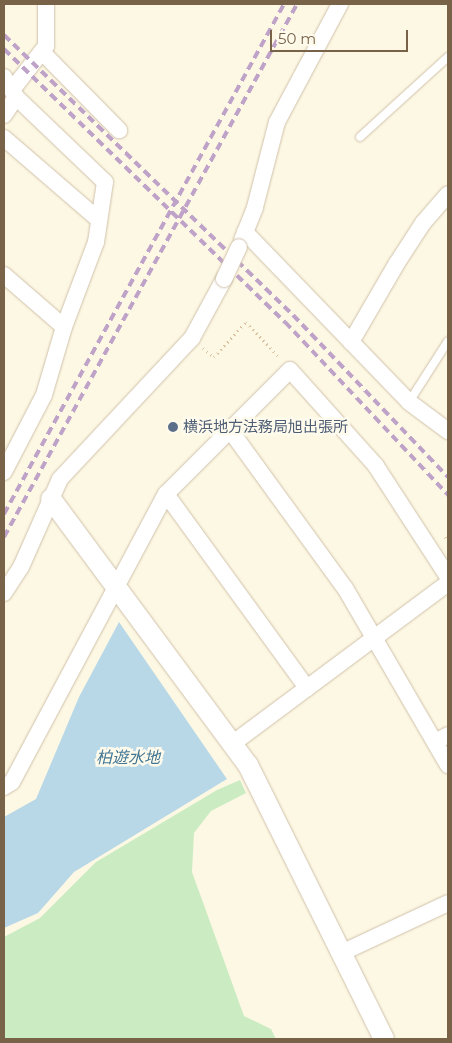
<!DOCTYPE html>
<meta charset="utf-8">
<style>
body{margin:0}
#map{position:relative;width:452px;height:1043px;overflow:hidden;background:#fdf8e4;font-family:Montserrat,"Noto Sans JP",sans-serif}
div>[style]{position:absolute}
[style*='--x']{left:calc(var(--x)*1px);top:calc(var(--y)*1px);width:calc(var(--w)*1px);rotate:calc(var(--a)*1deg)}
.green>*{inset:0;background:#cbecc2}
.water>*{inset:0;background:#b8d8e8}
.path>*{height:3px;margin-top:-1.5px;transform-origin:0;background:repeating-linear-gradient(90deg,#dac09d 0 1px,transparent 0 5px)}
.roads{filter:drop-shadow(0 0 1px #d0c1aa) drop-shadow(0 0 1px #d0c1aa)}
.service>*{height:8px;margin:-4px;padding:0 4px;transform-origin:4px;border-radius:4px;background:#fff}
.minor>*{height:16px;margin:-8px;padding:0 8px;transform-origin:8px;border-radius:8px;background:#fff}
.tertiary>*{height:20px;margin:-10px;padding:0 10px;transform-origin:10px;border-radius:10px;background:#fff}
.rail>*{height:4px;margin-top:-2px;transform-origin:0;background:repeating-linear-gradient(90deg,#bea2c8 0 8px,transparent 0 13px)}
.bridges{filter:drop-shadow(0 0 1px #d0c1aa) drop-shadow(0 0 1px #d0c1aa)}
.minor-bridge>*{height:16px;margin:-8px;padding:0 8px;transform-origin:8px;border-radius:8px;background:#fff}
.dots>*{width:14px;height:14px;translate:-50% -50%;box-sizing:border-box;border:2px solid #fffbec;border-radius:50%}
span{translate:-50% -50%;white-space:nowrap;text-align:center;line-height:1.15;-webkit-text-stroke:5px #fffbec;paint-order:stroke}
.service-label{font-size:15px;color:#4e5e75}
.left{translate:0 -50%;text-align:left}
.water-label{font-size:16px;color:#437794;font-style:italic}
.frame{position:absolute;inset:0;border:5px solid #786248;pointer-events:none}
.scale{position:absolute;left:270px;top:30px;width:138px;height:22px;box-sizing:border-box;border:2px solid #786248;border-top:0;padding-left:6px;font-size:15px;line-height:18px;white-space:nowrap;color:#786248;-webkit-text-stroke:4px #fffbec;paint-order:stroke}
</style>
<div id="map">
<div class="green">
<div style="clip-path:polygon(240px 780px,246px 793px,211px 811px,194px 833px,192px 872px,244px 1016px,271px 1029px,276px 1039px,4px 1039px,4px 937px,40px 918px,96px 862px,217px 790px)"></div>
</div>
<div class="water">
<div style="clip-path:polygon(119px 622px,227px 779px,74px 872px,38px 913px,4px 928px,4px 817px,36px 799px,79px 697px)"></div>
</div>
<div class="path">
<div style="--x:203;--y:348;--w:14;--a:39"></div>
<div style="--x:214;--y:357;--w:47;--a:-47.6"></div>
<div style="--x:246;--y:322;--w:50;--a:46.6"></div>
<div style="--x:445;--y:537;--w:5;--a:53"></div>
</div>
<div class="roads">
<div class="service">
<div style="--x:360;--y:137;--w:119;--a:-42.3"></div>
<div style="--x:409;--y:402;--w:72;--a:-57.4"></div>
</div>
<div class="minor">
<div style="--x:42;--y:52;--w:110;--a:45.4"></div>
<div style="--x:4;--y:77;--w:23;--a:59"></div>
<div style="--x:16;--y:97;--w:123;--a:43.7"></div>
<div style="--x:105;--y:182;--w:61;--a:98.5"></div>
<div style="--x:96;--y:242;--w:91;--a:110.6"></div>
<div style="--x:64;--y:327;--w:71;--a:106.4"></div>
<div style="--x:44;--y:395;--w:87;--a:117.5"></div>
<div style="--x:12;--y:90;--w:56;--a:-52.3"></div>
<div style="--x:46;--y:46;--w:42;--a:-90"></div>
<div style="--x:4;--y:115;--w:22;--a:-56"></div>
<div style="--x:4;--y:138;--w:124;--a:40.8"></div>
<div style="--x:245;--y:232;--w:236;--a:46"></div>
<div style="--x:409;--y:402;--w:49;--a:36.6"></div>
<div style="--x:242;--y:240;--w:35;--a:-68"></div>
<div style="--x:255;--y:207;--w:88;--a:-75.5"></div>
<div style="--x:277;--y:122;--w:134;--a:-61.9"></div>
<div style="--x:4;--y:275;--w:79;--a:40.9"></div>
<div style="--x:351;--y:342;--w:91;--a:-59.8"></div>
<div style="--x:397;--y:263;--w:48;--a:-57"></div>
<div style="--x:423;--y:223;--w:38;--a:-49"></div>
<div style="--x:230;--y:430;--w:195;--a:54"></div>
<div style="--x:345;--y:588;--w:205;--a:59.8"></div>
<div style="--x:166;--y:494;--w:240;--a:54"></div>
<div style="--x:4;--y:593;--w:31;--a:-57"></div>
<div style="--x:21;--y:567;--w:96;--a:-66.1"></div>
<div style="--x:60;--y:479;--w:193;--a:-46.9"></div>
<div style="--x:192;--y:338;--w:67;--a:-61.5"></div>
<div style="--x:435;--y:742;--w:15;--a:-28"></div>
<div style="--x:232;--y:744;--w:269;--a:-36.7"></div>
<div style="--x:4;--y:787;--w:9;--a:-32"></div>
<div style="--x:12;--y:782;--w:327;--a:-61.9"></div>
<div style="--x:166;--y:494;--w:175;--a:-45"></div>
<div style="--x:290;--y:370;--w:129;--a:48.1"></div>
<div style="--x:376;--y:466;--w:132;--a:57"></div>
<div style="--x:341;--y:953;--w:118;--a:-25"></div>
</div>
<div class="tertiary">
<div style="--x:51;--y:499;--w:331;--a:53.5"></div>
<div style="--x:248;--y:765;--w:306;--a:63.6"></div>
</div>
</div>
<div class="rail">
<div style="--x:4;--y:35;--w:402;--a:44.1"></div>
<div style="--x:293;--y:315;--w:224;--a:46.3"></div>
<div style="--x:4;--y:49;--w:392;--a:44.2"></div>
<div style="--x:285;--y:322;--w:238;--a:46.7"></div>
<div style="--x:4;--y:514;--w:582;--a:-61.23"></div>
<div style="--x:4;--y:537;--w:608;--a:-61.2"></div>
</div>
<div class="bridges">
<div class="minor-bridge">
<div style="--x:224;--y:279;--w:35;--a:-65"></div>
</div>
</div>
<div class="dots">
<div style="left:173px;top:427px;background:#5c6f8a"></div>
</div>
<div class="service-label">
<span class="left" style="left:183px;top:427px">横浜地方法務局旭出張所</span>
</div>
<div class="water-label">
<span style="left:128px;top:758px">柏遊水地</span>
</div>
<div class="frame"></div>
<div class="scale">50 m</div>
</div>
